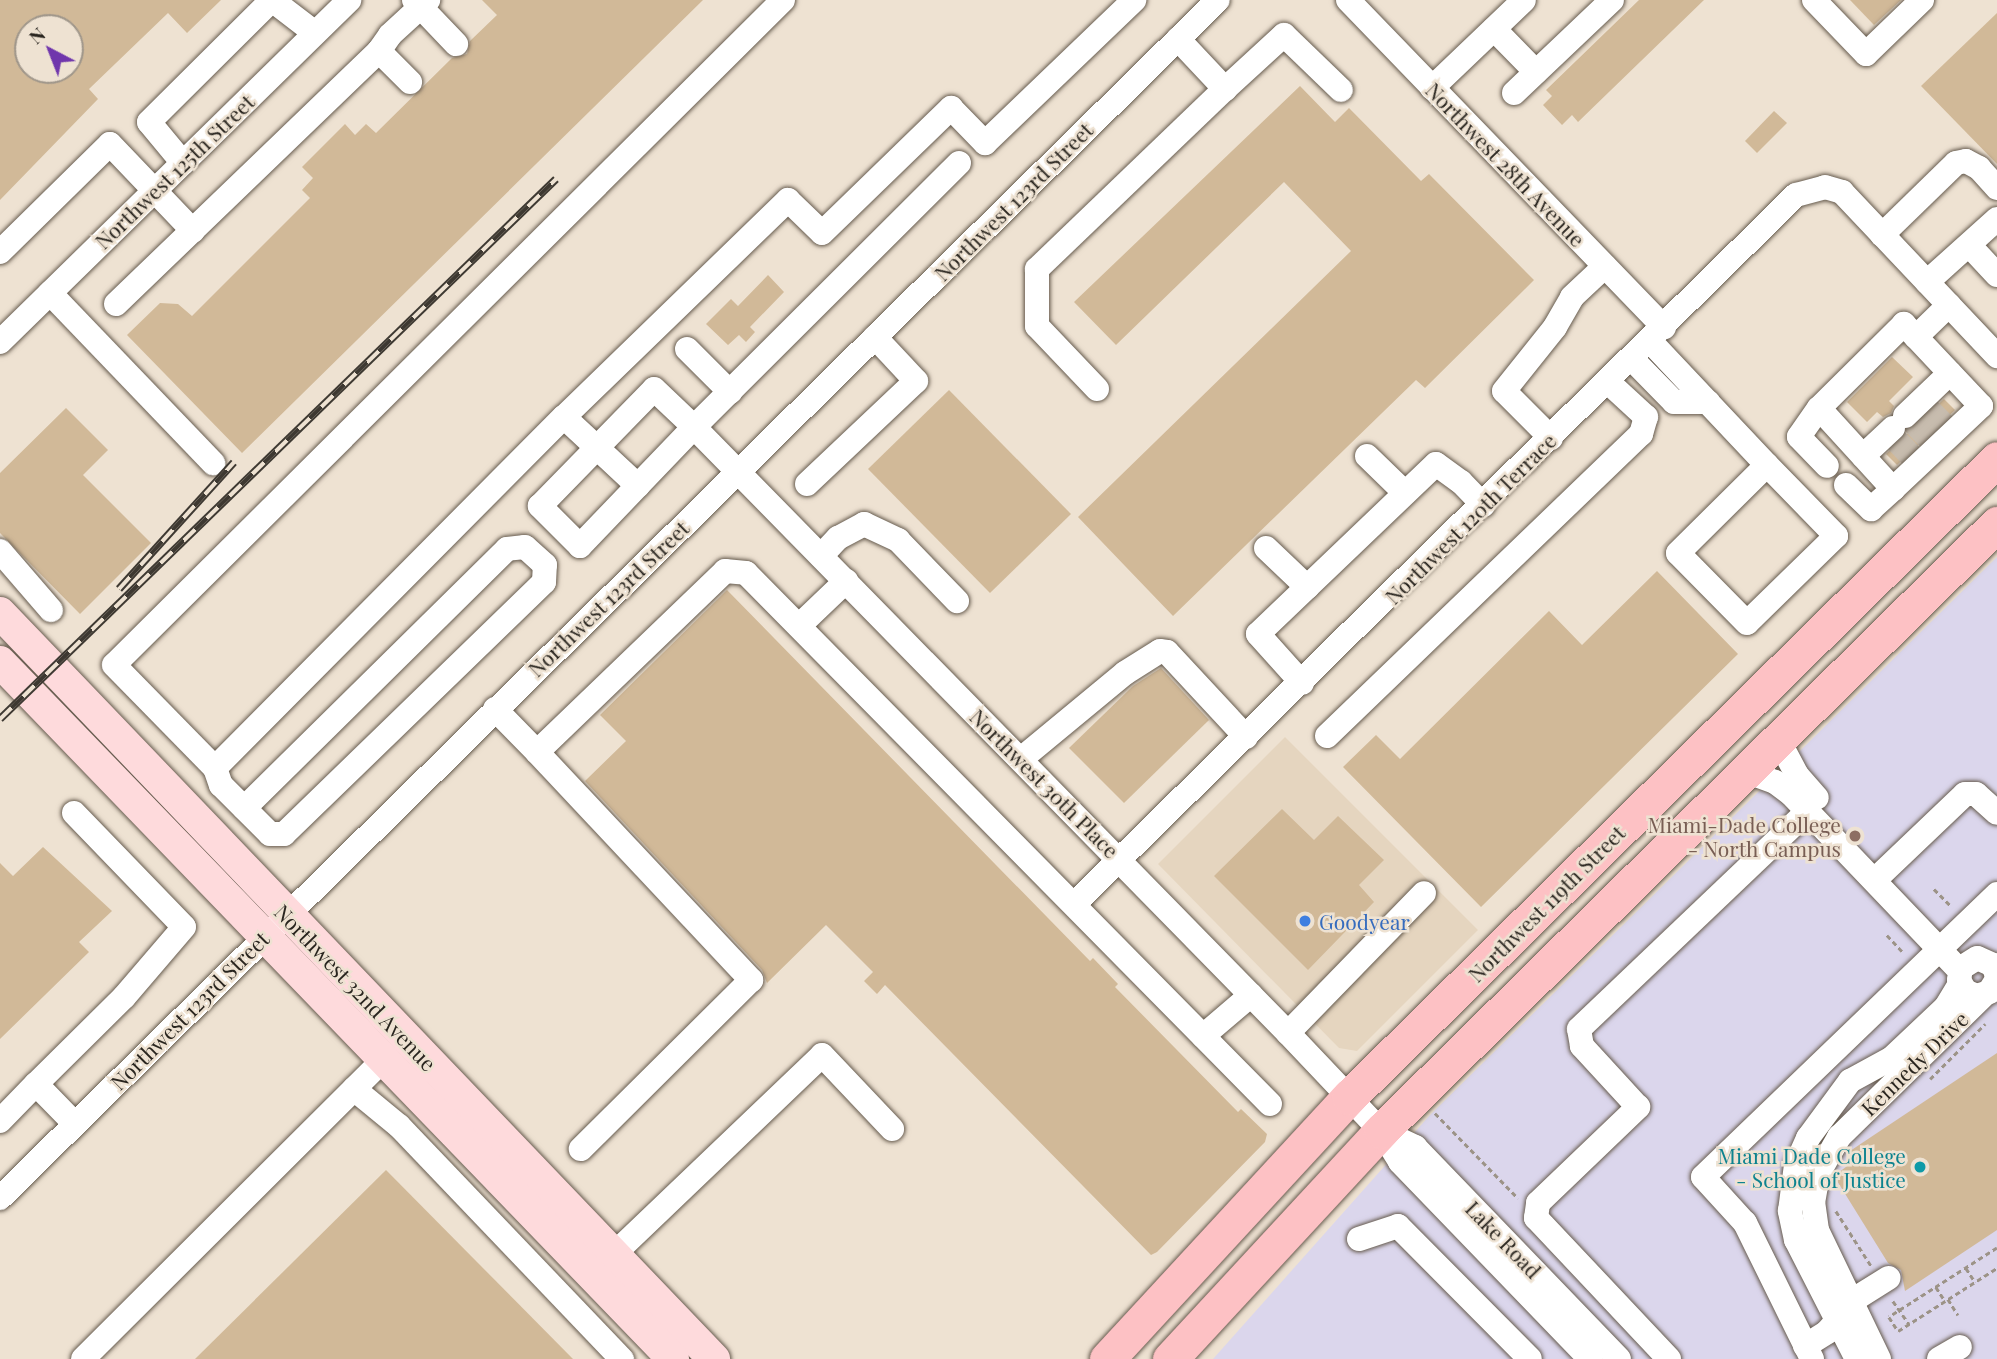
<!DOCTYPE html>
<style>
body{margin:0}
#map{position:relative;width:1997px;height:1359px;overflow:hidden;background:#eee2d2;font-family:"Playfair Display",serif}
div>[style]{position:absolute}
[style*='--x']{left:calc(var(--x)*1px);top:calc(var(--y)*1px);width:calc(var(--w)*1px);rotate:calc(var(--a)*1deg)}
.built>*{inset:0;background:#e5d5bf}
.education>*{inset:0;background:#dbd6ec}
.building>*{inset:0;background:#d1b998}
.minor-tunnel>*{height:24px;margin-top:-12px;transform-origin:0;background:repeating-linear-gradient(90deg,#c7bcae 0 24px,transparent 0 36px)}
.path>*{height:2.5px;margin-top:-1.25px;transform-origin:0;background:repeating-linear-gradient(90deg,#9c9387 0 5px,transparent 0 8.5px)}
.roads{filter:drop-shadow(0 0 2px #665b4e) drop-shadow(0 0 2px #665b4e)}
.minor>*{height:24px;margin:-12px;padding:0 12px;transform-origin:12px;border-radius:12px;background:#fff}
.major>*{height:32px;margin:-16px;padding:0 16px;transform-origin:16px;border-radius:16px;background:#fedadc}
.highway>*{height:35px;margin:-17.5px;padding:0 17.5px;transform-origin:17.5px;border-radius:17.5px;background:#fdc1c4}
.rail>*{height:8px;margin-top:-4px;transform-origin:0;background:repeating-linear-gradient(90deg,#eee2d2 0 16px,#3e3932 0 32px);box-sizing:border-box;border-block:2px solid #3e3932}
.dots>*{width:19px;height:19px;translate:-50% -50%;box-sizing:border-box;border:4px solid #eee2d2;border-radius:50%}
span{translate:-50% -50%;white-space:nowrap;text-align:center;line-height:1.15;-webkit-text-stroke:5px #eee2d2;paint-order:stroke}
.street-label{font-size:21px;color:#29251f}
.education-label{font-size:21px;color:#785e54}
.right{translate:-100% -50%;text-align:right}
.shop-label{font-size:21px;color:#366cbe}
.left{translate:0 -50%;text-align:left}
.culture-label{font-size:21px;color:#0d838f}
.north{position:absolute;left:14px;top:14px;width:70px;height:70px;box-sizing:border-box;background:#eee2d2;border:2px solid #9f968a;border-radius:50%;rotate:318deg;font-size:19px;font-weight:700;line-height:28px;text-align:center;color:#29251f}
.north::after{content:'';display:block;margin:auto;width:24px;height:32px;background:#7036ac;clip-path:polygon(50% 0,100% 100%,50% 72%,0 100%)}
</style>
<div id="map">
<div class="built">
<div style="clip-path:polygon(1285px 737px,1478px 930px,1357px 1051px,1339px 1048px,1158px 864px)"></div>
</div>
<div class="education">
<div style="clip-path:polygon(1997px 557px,1997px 1359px,1213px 1359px,1430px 1115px)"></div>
</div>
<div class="building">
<div style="clip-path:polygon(evenodd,0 0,221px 0,187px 33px,168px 13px,89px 89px,98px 99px,0 200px,0 0,28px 28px,70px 28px,70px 70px,28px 70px,28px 28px)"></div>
<div style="clip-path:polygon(482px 0,703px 0,242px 453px,127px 335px,160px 303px,178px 304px,192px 316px,310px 198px,302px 190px,313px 178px,302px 167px,345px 124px,355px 135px,366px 124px,376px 133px,452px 58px,467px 54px,470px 41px,497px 15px)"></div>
<div style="clip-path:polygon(1639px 0,1704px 0,1578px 122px,1572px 115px,1562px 125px,1543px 105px,1552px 96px,1546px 90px)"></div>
<div style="clip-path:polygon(1850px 0,1901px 0,1874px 25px)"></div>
<div style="clip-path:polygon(1997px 13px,1997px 164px,1921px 86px)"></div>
<div style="clip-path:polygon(1300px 86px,1335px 122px,1349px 108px,1421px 181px,1429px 174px,1534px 280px,1425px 388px,1416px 380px,1173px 616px,1078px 517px,1351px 251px,1284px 182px,1116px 345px,1074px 302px)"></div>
<div style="clip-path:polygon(1774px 111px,1787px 123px,1757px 153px,1745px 141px)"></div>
<div style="clip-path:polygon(768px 275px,784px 292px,750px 327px,755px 332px,746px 342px,739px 335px,728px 345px,706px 324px,731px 299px,738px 306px)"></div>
<div style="clip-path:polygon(1892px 357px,1913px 377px,1889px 401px,1894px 406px,1891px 413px,1883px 417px,1877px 412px,1867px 422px,1847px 402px)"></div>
<div style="clip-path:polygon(949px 390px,1071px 514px,990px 593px,868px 469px)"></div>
<div style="clip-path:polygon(1944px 399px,1955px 410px,1897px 465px,1886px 454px)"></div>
<div style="clip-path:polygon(66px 408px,108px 450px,83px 475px,151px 543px,80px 614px,0 533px,0 473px)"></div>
<div style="clip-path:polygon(1657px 571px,1738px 654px,1481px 907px,1343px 767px,1376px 735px,1400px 759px,1549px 611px,1582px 645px)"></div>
<div style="clip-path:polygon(727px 590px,1090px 961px,1093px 958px,1118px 984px,1115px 987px,1238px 1112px,1241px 1109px,1267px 1134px,1265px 1142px,1157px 1252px,1151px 1255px,885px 985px,877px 994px,864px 981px,873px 972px,826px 925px,767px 983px,762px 970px,585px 781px,626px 741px,600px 715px)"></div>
<div style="clip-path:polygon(1161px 668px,1209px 720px,1124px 803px,1069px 748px,1133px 686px)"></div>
<div style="clip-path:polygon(1282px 809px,1314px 840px,1338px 816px,1384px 860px,1359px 885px,1374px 902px,1308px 970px,1214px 876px)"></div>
<div style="clip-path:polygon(43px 847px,112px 911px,79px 942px,89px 952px,0 1039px,0 863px,13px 876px)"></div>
<div style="clip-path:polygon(1997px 1053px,1997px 1230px,1905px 1291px,1901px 1270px,1888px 1263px,1834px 1176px,1855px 1160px,1850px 1151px)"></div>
<div style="clip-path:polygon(386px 1170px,573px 1359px,195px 1359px)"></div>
</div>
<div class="minor-tunnel">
<div style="--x:1927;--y:408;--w:28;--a:45"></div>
<div style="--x:1913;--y:422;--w:29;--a:46"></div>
<div style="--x:1895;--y:439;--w:29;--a:46"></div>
</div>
<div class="path">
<div style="--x:1934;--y:889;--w:25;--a:45"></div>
<div style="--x:1887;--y:935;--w:25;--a:47"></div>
<div style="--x:1930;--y:1079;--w:78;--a:-45"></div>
<div style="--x:1435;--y:1113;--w:119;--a:45.7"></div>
<div style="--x:1836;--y:1211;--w:67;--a:57.3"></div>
<div style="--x:1997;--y:1248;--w:128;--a:147.4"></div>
<div style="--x:1889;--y:1317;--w:17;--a:57"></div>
<div style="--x:1898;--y:1331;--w:117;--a:-32.5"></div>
<div style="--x:1966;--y:1268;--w:17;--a:57"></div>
<div style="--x:1936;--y:1287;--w:17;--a:57"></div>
<div style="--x:1948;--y:1299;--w:19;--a:58"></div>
<div style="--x:1893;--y:1301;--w:28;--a:55"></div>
</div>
<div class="roads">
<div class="minor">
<div style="--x:414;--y:0;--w:61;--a:46.3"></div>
<div style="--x:783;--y:0;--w:943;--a:135.17"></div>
<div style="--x:114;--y:665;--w:144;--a:45.6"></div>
<div style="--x:215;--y:768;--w:495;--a:-45.2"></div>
<div style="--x:564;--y:417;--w:312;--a:-44.1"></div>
<div style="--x:788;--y:200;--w:47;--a:44.1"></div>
<div style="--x:822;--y:233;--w:180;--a:-44.1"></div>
<div style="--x:951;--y:108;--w:49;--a:45.8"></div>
<div style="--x:985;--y:143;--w:207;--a:-43.8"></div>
<div style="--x:1348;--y:0;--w:455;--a:46"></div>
<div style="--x:1814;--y:0;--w:75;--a:46.1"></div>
<div style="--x:1866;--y:54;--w:78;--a:-44"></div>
<div style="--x:1494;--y:29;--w:60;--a:45.7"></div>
<div style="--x:1178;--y:39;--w:69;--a:46.8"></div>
<div style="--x:1225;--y:89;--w:80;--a:-42.5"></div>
<div style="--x:1284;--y:35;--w:79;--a:44"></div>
<div style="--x:379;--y:51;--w:19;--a:-55"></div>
<div style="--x:390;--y:35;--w:52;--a:-42.6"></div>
<div style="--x:1432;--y:88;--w:127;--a:-43.7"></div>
<div style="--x:1514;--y:93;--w:135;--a:-43.5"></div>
<div style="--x:183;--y:163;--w:53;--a:-129.7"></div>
<div style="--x:149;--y:122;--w:173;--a:-44.8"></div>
<div style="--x:272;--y:0;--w:54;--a:37.5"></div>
<div style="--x:959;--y:163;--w:374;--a:135.1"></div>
<div style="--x:694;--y:427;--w:849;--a:45.57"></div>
<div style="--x:1288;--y:1033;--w:135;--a:46.5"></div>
<div style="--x:1381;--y:1131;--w:36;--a:58"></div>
<div style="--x:1400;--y:1162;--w:274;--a:46"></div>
<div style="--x:1882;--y:235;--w:103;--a:-44.2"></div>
<div style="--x:1956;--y:163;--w:10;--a:-11"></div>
<div style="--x:1966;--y:161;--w:15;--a:28"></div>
<div style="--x:1979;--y:168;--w:27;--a:48"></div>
<div style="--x:1969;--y:245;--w:41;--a:47"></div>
<div style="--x:0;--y:252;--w:154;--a:-44.5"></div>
<div style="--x:110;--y:144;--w:120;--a:46.3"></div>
<div style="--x:1927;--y:282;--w:94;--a:-42"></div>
<div style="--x:50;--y:293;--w:236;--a:46.2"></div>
<div style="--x:116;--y:304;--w:365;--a:-43.9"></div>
<div style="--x:379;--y:51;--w:44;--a:45"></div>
<div style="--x:1916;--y:337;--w:18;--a:-133"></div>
<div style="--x:1904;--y:324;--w:120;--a:135.3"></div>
<div style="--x:1819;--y:408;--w:110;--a:47.6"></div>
<div style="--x:1893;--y:489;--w:121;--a:-43.3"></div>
<div style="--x:1981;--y:406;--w:95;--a:-133.3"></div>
<div style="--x:1916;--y:337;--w:46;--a:-44.1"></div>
<div style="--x:1650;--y:341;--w:170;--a:46.7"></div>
<div style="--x:0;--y:342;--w:489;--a:-44.4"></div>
<div style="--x:687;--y:349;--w:61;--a:45"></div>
<div style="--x:1632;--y:359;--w:60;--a:45.7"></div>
<div style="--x:1674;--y:402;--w:34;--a:0"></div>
<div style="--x:654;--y:389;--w:55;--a:43.5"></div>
<div style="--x:694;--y:427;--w:165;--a:133.8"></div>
<div style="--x:580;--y:546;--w:57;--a:-135"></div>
<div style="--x:540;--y:506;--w:163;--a:-45.7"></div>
<div style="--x:1097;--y:389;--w:87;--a:-133.6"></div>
<div style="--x:1037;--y:326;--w:57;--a:-90"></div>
<div style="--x:1037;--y:269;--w:260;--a:-43.8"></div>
<div style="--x:1819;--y:408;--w:35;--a:125"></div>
<div style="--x:1799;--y:437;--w:40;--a:46"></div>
<div style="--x:1905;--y:416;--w:62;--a:-43.7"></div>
<div style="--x:564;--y:417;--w:101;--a:43"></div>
<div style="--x:1551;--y:438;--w:66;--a:-135"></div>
<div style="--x:1504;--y:391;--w:82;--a:-51.4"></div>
<div style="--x:1555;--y:327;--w:34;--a:-60"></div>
<div style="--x:1572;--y:297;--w:45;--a:-43.2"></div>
<div style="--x:1367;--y:456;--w:53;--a:44.2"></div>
<div style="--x:1863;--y:456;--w:41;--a:-43"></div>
<div style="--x:1767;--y:465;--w:99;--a:45.8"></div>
<div style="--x:1836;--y:536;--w:124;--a:135.7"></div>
<div style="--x:1747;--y:623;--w:98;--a:-134.6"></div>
<div style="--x:1678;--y:553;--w:125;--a:-44.7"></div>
<div style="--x:807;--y:484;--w:150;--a:-43.4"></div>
<div style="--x:916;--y:381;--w:60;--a:-133"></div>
<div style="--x:1846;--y:485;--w:35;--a:44"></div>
<div style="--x:1871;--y:509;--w:30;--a:-42"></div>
<div style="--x:1266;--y:548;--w:57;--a:43.6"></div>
<div style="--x:0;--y:551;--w:78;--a:49.2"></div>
<div style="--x:821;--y:556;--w:25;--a:-47"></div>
<div style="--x:838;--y:538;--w:30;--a:-28"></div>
<div style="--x:864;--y:524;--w:38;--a:25"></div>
<div style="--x:898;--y:540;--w:85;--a:46"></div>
<div style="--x:800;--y:625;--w:64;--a:-43.7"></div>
<div style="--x:1302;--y:683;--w:66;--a:-131.9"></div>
<div style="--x:1258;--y:634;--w:246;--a:-43.7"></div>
<div style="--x:1436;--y:464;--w:31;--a:36"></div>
<div style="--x:1461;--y:482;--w:32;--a:46"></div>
<div style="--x:495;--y:709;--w:60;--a:45.7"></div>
<div style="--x:537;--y:752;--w:261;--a:-43.9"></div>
<div style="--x:725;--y:571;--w:21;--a:5"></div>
<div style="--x:746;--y:573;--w:746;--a:45.38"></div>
<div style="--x:1327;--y:736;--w:436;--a:-43.9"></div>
<div style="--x:1641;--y:434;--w:18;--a:-74"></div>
<div style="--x:1646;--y:417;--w:52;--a:-137.4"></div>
<div style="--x:1778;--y:739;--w:41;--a:62.2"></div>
<div style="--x:1797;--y:775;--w:30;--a:49"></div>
<div style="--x:537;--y:752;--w:313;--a:46.8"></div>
<div style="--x:751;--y:980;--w:240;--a:135.2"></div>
<div style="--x:1021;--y:759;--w:135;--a:-39.6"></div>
<div style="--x:1125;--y:673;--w:41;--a:-32.2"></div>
<div style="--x:1160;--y:651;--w:7;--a:8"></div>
<div style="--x:1167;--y:652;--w:116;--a:47.1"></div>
<div style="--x:215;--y:768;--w:18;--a:71"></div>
<div style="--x:221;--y:785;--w:69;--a:45"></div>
<div style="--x:270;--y:834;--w:14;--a:0"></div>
<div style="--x:284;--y:834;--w:362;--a:-44.1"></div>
<div style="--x:544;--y:582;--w:17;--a:-87"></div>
<div style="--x:545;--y:565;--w:27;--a:-138"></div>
<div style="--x:525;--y:547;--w:18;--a:174"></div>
<div style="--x:507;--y:549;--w:369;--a:135.4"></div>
<div style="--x:1745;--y:771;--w:32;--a:20"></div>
<div style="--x:1775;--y:782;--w:20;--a:37"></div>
<div style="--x:1791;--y:794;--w:245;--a:46.3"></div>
<div style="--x:74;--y:813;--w:158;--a:46"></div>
<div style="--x:184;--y:927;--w:92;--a:130.6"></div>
<div style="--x:124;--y:997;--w:124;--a:135.3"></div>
<div style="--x:36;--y:1084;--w:56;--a:45.7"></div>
<div style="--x:1880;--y:875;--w:117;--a:-43.6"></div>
<div style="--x:1965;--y:794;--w:11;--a:0"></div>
<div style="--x:1976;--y:794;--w:28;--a:42"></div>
<div style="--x:1074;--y:904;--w:1012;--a:-44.48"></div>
<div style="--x:1796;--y:195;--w:30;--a:-15"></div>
<div style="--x:1825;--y:187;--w:18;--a:16"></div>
<div style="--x:1842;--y:192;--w:226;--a:46.6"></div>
<div style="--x:1997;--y:976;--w:12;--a:-110"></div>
<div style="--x:1993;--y:965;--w:17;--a:-156"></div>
<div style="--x:1977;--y:958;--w:19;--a:148"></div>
<div style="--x:1961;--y:968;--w:12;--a:99"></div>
<div style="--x:1959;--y:980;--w:13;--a:61"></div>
<div style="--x:1965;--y:991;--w:13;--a:23"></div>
<div style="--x:1977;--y:996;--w:13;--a:-18"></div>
<div style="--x:1989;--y:992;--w:15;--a:-58"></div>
<div style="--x:1288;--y:1033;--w:195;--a:-45.8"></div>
<div style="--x:1203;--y:1036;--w:63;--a:-40.5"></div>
<div style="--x:354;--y:1089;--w:58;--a:39.4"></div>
<div style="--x:399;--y:1126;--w:323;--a:46.3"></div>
<div style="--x:0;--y:1121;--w:52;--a:-45.8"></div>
<div style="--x:1381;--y:1131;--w:38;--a:25"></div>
<div style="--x:1415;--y:1147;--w:294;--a:46.1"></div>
<div style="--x:0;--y:1198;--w:1708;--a:-44.53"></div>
<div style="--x:1359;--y:1239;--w:41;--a:-18.4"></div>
<div style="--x:1398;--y:1226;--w:187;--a:45.2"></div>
<div style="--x:613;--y:1255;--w:289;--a:-43.7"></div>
<div style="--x:822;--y:1055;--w:102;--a:46.6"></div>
<div style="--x:1805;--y:1346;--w:26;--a:-32"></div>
<div style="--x:1827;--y:1332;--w:47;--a:-48.5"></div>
<div style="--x:1858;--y:1297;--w:36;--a:-32"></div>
<div style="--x:83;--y:1359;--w:424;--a:-44.9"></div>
<div style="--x:1669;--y:1359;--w:194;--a:-133.3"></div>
<div style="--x:1536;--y:1218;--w:15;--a:-82"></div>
<div style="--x:1538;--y:1203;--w:139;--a:-43.8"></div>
<div style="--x:1638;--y:1107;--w:83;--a:-132.6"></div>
<div style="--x:1582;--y:1046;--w:17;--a:-100"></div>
<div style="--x:1579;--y:1029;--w:316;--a:-43.6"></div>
<div style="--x:1812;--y:1359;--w:152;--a:-116.2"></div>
<div style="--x:1745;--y:1223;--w:62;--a:-132.4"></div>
<div style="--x:1703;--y:1177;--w:408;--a:-43.9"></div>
<div style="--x:1857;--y:1359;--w:134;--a:-117.1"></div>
<div style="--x:1796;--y:1240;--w:30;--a:-102"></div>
<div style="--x:1790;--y:1211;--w:46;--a:-82.6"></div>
<div style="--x:1796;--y:1165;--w:30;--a:-66"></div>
<div style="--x:1808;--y:1138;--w:71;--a:-53.6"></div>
<div style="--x:1850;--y:1081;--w:48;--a:-28.7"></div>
<div style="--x:1892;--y:1058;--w:74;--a:-43.4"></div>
<div style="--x:1946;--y:1007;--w:27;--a:-59"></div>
<div style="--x:1879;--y:1359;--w:143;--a:-115.7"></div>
<div style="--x:1817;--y:1230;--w:27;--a:-98"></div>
<div style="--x:1813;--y:1203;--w:29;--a:-80"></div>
<div style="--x:1818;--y:1174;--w:43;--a:-60.4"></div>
<div style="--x:1839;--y:1137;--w:202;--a:-44.4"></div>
<div style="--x:1939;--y:1359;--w:24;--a:-30"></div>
</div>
<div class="major">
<div style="--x:0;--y:613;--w:1033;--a:46.26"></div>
<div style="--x:0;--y:662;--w:969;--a:46"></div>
</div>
<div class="highway">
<div style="--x:1107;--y:1359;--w:357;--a:-47.3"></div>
<div style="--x:1349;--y:1097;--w:909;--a:-44.55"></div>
<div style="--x:1170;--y:1359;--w:311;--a:-47.2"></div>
<div style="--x:1381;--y:1131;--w:865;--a:-44.58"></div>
</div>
</div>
<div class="rail">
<div style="--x:119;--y:589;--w:171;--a:-47.8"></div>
<div style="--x:0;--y:719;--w:775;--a:-44.16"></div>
</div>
<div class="dots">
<div style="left:1855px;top:836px;background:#8d6e63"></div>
<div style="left:1305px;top:921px;background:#3f7fe0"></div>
<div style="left:1920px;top:1167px;background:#0f9aa8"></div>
</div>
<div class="street-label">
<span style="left:1506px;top:164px;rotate:46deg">Northwest 28th Avenue</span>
<span style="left:174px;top:171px;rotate:-44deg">Northwest 125th Street</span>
<span style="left:1013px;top:201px;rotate:-45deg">Northwest 123rd Street</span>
<span style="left:1470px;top:518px;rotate:-45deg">Northwest 120th Terrace</span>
<span style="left:608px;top:598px;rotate:-44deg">Northwest 123rd Street</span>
<span style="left:1045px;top:783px;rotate:45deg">Northwest 30th Place</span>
<span style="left:1546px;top:903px;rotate:-45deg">Northwest 119th Street</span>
<span style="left:356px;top:987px;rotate:46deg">Northwest 32nd Avenue</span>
<span style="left:189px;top:1010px;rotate:-45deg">Northwest 123rd Street</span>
<span style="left:1914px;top:1063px;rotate:-44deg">Kennedy Drive</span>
<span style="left:1504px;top:1239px;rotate:46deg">Lake Road</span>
</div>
<div class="education-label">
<span class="right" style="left:1841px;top:836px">Miami-Dade College<br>- North Campus</span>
</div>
<div class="shop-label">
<span class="left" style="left:1319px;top:921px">Goodyear</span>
</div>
<div class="culture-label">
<span class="right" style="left:1906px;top:1167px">Miami Dade College<br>- School of Justice</span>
</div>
<div class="north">N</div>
</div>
